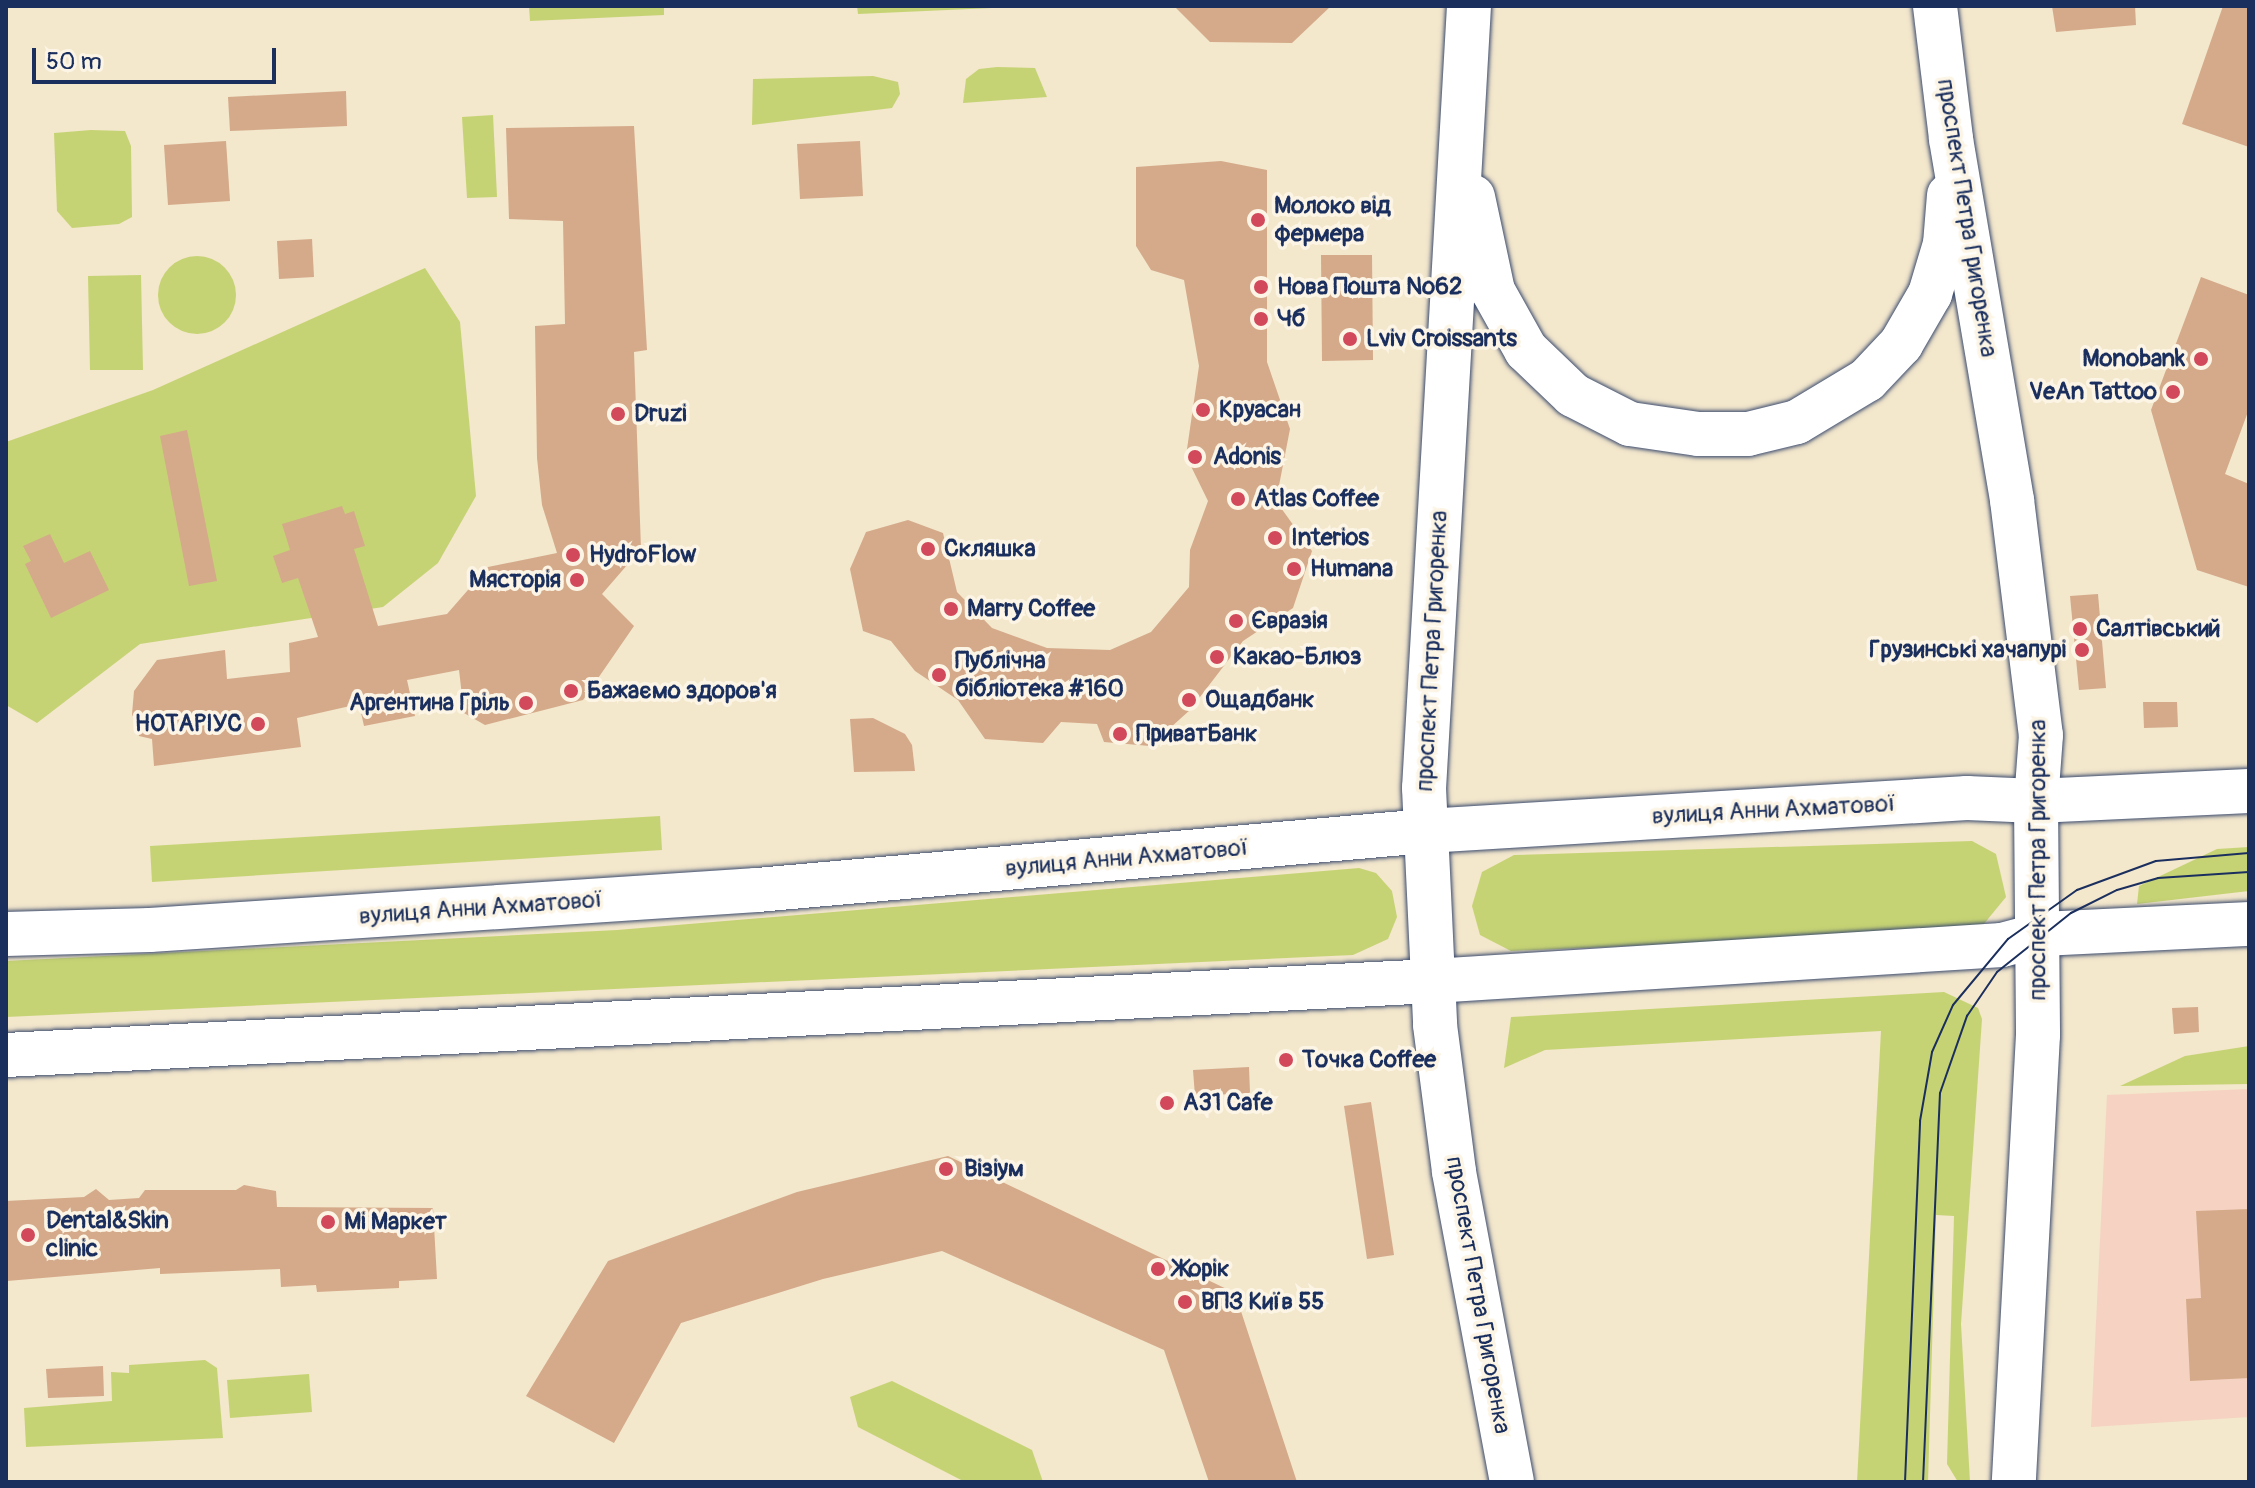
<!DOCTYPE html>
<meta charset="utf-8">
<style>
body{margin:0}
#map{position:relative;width:2255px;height:1488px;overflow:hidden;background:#f3e7cc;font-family:Pangolin,sans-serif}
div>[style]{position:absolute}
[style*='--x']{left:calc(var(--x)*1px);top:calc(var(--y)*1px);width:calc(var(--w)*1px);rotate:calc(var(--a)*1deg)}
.built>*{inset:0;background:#f5d2c2}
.green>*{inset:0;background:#c6d374}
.round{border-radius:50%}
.building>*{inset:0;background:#d4aa8a}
.roads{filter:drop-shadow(0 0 2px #3b4b6e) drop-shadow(0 0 2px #3b4b6e)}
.major>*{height:44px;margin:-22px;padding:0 22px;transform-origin:22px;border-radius:22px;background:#fff}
.tram>*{height:2px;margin:-1px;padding:0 1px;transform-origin:1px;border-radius:1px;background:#1b2f5e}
.dots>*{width:22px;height:22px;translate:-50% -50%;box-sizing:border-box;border:4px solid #fcf5e5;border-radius:50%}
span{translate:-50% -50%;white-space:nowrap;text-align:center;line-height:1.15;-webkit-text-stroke:7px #fcf5e5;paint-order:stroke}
.poi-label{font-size:24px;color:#1b2f5e;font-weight:700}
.left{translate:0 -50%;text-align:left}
.right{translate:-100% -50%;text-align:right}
.street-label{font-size:24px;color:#1b2f5e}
.frame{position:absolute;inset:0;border:8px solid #1b2f5e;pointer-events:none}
.scale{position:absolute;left:32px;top:48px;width:244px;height:36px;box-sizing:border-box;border:4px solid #1b2f5e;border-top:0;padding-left:10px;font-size:24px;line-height:28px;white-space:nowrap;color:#1b2f5e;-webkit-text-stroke:6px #fcf5e5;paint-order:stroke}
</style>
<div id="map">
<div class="built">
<div style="clip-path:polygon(2249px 1089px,2249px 1417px,2091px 1427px,2107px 1095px)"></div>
</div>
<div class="green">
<div style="clip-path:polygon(529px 6px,664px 6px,664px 15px,530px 21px)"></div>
<div style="clip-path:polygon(857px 6px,992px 6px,992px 8px,858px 14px)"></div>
<div style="clip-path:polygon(997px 67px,1035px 68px,1047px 97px,963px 103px,966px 79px,979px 69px)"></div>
<div style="clip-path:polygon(873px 76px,898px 82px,900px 94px,892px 108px,752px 125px,753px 79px)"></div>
<div style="clip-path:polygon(493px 115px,497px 197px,467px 198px,462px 117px)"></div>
<div style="clip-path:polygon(91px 130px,125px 131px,131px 146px,132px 217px,119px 224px,72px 228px,57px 211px,54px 133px)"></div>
<div class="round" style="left:158px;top:256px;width:78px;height:78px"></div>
<div style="clip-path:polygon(425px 268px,460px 322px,476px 496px,438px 563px,383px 607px,140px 644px,37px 723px,6px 705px,6px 442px,153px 390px)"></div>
<div style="clip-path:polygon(141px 275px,143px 370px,90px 370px,88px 276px)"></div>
<div style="clip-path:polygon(660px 816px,662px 850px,152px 882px,150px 846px)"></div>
<div style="clip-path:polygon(1972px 841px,1996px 854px,2006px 897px,1983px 925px,1955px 932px,1511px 951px,1480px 935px,1472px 906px,1482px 872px,1514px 855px)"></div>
<div style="clip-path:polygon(2249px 847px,2249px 891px,2137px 904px,2139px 886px,2217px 849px)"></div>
<div style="clip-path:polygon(1359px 868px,1376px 873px,1392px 891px,1397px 917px,1388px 939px,1353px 955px,6px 1017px,6px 961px,617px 930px)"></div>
<div style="clip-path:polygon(1944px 992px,1978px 1008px,1982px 1019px,1961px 1324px,1970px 1482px,1958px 1482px,1947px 1464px,1954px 1216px,1936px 1215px,1928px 1482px,1857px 1482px,1881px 1031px,1545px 1050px,1504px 1068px,1511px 1017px)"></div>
<div style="clip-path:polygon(2249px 1046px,2249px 1084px,2120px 1086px,2185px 1056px)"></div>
<div style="clip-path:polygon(205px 1360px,217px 1368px,223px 1438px,26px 1447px,24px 1408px,112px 1401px,111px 1372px,129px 1373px,129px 1365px)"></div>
<div style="clip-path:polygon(309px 1374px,312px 1412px,230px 1418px,227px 1380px)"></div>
<div style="clip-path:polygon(892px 1381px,1032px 1450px,1043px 1482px,965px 1482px,858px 1427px,850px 1397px)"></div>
</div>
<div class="building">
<div style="clip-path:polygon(1174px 6px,1331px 6px,1292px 43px,1210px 42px)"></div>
<div style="clip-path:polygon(2052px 6px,2135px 6px,2136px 25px,2056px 32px)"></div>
<div style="clip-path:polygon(2223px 6px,2249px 6px,2249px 147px,2182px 124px)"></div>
<div style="clip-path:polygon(346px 91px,347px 126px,230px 131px,228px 97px)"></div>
<div style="clip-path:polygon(634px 126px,647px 350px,634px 352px,641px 549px,602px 594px,634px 626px,583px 700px,485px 725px,464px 713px,459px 670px,407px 680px,415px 716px,364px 726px,359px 704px,297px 718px,301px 747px,154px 766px,152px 739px,139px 736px,132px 714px,134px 691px,157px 660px,225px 650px,227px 679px,290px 672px,289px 643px,318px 637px,298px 578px,282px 583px,273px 556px,290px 550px,282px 524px,342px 506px,345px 514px,354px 511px,365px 546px,354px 549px,378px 626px,447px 614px,488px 567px,557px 553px,542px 505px,537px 458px,535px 326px,565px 324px,563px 221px,509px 219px,506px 128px)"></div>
<div style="clip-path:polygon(226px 141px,230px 201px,168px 205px,164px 145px)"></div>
<div style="clip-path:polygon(860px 141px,863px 196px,800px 199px,797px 144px)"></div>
<div style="clip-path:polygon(1221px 161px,1267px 170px,1267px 362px,1290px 429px,1276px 501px,1312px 551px,1293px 608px,1243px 641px,1190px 710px,1150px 746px,1104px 742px,1097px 724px,1061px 722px,1043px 743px,985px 739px,958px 700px,915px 671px,891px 641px,863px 631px,850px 569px,866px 532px,908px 520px,943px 533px,957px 592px,992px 628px,1047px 648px,1110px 650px,1151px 632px,1189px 587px,1190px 550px,1208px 501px,1186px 456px,1199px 366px,1184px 280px,1151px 270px,1136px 246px,1136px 167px)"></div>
<div style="clip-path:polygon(312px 239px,314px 277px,279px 279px,277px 241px)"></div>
<div style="clip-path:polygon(1321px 255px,1372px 255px,1373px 360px,1322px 361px)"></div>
<div style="clip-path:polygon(2201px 277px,2249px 295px,2249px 409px,2225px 474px,2249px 484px,2249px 587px,2197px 570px,2151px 410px)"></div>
<div style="clip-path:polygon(187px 430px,217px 581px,189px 586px,160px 436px)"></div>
<div style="clip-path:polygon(50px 534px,64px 563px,90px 551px,109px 590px,51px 618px,25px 564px,31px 561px,23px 546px)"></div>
<div style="clip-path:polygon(2098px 594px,2106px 688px,2079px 690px,2070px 596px)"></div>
<div style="clip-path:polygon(2143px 702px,2177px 702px,2178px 727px,2144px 728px)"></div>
<div style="clip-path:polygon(873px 718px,905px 734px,912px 745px,915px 771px,854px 772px,850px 719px)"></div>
<div style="clip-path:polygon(2198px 1007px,2199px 1032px,2174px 1034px,2172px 1008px)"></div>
<div style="clip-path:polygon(1249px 1067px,1250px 1093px,1195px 1096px,1193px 1070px)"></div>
<div style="clip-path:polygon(1371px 1102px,1394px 1255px,1367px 1259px,1344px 1106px)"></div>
<div style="clip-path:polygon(948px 1156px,1235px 1293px,1297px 1482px,1209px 1482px,1164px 1350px,942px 1251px,823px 1279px,681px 1323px,614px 1443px,526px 1396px,608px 1261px,797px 1192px)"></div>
<div style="clip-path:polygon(244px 1185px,276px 1191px,277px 1207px,433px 1208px,437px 1279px,399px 1281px,399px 1288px,317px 1292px,316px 1285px,281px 1287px,280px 1269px,160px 1274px,160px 1268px,7px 1281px,6px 1201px,84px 1197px,96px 1189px,109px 1200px,139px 1198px,145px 1190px,236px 1190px)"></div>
<div style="clip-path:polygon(2249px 1209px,2249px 1378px,2190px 1381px,2186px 1299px,2201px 1298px,2196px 1211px)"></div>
<div style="clip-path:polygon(103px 1366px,104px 1396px,48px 1398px,46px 1369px)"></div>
</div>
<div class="roads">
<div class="major">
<div style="--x:1469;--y:6;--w:783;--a:93.29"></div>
<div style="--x:1424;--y:788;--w:237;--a:87.3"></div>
<div style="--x:1435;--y:1025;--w:148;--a:82.6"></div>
<div style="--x:1454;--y:1172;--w:315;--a:79.4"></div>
<div style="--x:1935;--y:6;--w:134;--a:83.1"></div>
<div style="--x:1951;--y:139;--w:366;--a:80.4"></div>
<div style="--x:2012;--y:500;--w:237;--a:83"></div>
<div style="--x:2041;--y:735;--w:66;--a:94.3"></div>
<div style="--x:2036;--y:801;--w:234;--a:89.5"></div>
<div style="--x:2038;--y:1035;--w:448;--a:93.1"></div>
<div style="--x:1473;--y:197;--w:96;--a:78"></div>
<div style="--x:1493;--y:291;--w:68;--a:60.8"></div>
<div style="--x:1526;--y:350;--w:65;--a:43.8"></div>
<div style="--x:1573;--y:395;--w:64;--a:27"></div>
<div style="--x:1630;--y:424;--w:69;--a:8.4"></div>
<div style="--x:1698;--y:434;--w:50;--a:0"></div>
<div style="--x:1748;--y:434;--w:50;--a:-13.8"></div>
<div style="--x:1797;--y:422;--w:82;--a:-31"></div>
<div style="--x:1867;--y:380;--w:50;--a:-46.6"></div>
<div style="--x:1901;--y:344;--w:58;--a:-59.9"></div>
<div style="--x:1930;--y:294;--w:52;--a:-73.3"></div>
<div style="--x:1945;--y:244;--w:49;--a:-85.3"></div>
<div style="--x:6;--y:934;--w:144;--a:-1.6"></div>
<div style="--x:150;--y:930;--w:608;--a:-3.77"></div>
<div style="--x:757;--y:890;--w:672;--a:-5.04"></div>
<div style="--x:1426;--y:831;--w:542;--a:-3.49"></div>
<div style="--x:1967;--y:798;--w:69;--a:2.5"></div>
<div style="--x:2036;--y:801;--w:213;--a:-2.7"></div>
<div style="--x:6;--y:1055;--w:1429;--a:-2.97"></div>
<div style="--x:1433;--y:981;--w:570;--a:-3.62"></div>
<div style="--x:2002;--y:945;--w:42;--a:-15"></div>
<div style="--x:2043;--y:934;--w:206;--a:-2.8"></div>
</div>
</div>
<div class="tram">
<div style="--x:1905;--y:1482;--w:361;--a:-87.6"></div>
<div style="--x:1920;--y:1121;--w:70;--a:-80.1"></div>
<div style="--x:1932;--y:1052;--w:51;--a:-65.9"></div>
<div style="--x:1953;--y:1005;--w:86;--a:-50.2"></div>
<div style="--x:2008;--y:939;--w:85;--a:-35.4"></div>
<div style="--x:2077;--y:890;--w:84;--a:-20.2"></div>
<div style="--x:2156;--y:861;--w:93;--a:-4.9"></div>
<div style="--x:1923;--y:1482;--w:389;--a:-87.5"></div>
<div style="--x:1940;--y:1093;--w:82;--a:-70.7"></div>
<div style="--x:1967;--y:1016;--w:53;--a:-55.7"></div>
<div style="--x:1997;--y:972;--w:95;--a:-38.6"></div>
<div style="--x:2071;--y:913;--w:51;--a:-26.6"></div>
<div style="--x:2117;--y:890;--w:43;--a:-16.3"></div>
<div style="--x:2158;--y:878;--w:91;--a:-3.8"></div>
</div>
<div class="dots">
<div style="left:1258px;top:220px;background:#d1495b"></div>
<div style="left:1261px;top:287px;background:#d1495b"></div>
<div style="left:1261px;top:319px;background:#d1495b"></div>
<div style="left:1350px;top:339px;background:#d1495b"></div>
<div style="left:2201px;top:359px;background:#d1495b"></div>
<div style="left:2173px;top:392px;background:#d1495b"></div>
<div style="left:1203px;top:410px;background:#d1495b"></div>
<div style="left:618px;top:414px;background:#d1495b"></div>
<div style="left:1195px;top:457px;background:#d1495b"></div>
<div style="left:1238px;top:499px;background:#d1495b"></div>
<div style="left:1275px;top:538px;background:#d1495b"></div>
<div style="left:928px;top:549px;background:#d1495b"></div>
<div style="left:573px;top:555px;background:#d1495b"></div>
<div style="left:1294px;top:569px;background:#d1495b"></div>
<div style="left:577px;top:580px;background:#d1495b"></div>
<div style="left:951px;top:609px;background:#d1495b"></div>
<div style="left:1236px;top:621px;background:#d1495b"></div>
<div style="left:2080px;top:629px;background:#d1495b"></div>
<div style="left:2082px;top:650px;background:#d1495b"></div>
<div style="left:1217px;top:657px;background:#d1495b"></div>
<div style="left:939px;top:675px;background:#d1495b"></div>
<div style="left:571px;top:691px;background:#d1495b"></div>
<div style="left:1189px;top:700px;background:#d1495b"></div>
<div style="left:526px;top:703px;background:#d1495b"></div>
<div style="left:258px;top:724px;background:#d1495b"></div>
<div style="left:1120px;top:734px;background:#d1495b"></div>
<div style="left:1286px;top:1060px;background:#d1495b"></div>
<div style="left:1167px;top:1103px;background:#d1495b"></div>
<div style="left:946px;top:1169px;background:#d1495b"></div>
<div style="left:328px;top:1222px;background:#d1495b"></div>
<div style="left:28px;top:1235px;background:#d1495b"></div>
<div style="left:1158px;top:1269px;background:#d1495b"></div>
<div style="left:1185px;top:1302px;background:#d1495b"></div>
</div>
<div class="poi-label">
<span class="left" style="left:1274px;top:220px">Молоко від<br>фермера</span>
<span class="left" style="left:1277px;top:287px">Нова Пошта №62</span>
<span class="left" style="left:1277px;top:319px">Чб</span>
<span class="left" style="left:1366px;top:339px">Lviv Croissants</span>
<span class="right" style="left:2185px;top:359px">Monobank</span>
<span class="right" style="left:2157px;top:392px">VeAn Tattoo</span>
<span class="left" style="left:1219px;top:410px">Круасан</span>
<span class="left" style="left:634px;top:414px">Druzi</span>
<span class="left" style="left:1213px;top:457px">Adonis</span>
<span class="left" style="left:1254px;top:499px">Atlas Coffee</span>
<span class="left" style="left:1291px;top:538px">Interios</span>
<span class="left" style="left:944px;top:549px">Скляшка</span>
<span class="left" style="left:589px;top:555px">HydroFlow</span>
<span class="left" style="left:1310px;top:569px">Humana</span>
<span class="right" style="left:561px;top:580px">Мясторія</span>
<span class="left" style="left:967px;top:609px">Marry Coffee</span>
<span class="left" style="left:1252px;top:621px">Євразія</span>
<span class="left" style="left:2096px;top:629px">Салтівський</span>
<span class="right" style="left:2066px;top:650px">Грузинські хачапурі</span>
<span class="left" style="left:1233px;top:657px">Какао-Блюз</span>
<span class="left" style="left:955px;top:675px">Публічна<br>бібліотека #160</span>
<span class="left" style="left:587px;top:691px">Бажаємо здоров'я</span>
<span class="left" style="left:1205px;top:700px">Ощадбанк</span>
<span class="right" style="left:510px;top:703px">Аргентина Гріль</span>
<span class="right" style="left:242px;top:724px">НОТАРІУС</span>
<span class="left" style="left:1136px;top:734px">ПриватБанк</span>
<span class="left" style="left:1302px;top:1060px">Точка Coffee</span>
<span class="left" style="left:1183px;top:1103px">A31 Cafe</span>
<span class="left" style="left:964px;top:1169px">Візіум</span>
<span class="left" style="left:46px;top:1235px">Dental&amp;Skin<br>clinic</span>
<span class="left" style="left:344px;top:1222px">Мі Маркет</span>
<span class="left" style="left:1174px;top:1269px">Жорік</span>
<span class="left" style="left:1201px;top:1302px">ВПЗ Київ 55</span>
</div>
<div class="street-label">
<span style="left:1967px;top:218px;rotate:81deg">проспект Петра Григоренка</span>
<span style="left:1432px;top:651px;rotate:-87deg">проспект Петра Григоренка</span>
<span style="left:1774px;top:810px;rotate:-3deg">вулиця Анни Ахматової</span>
<span style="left:1127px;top:858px;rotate:-5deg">вулиця Анни Ахматової</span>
<span style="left:2038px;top:860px;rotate:-90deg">проспект Петра Григоренка</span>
<span style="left:481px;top:908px;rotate:-4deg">вулиця Анни Ахматової</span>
<span style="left:1478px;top:1295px;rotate:80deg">проспект Петра Григоренка</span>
</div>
<div class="frame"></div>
<div class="scale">50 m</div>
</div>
